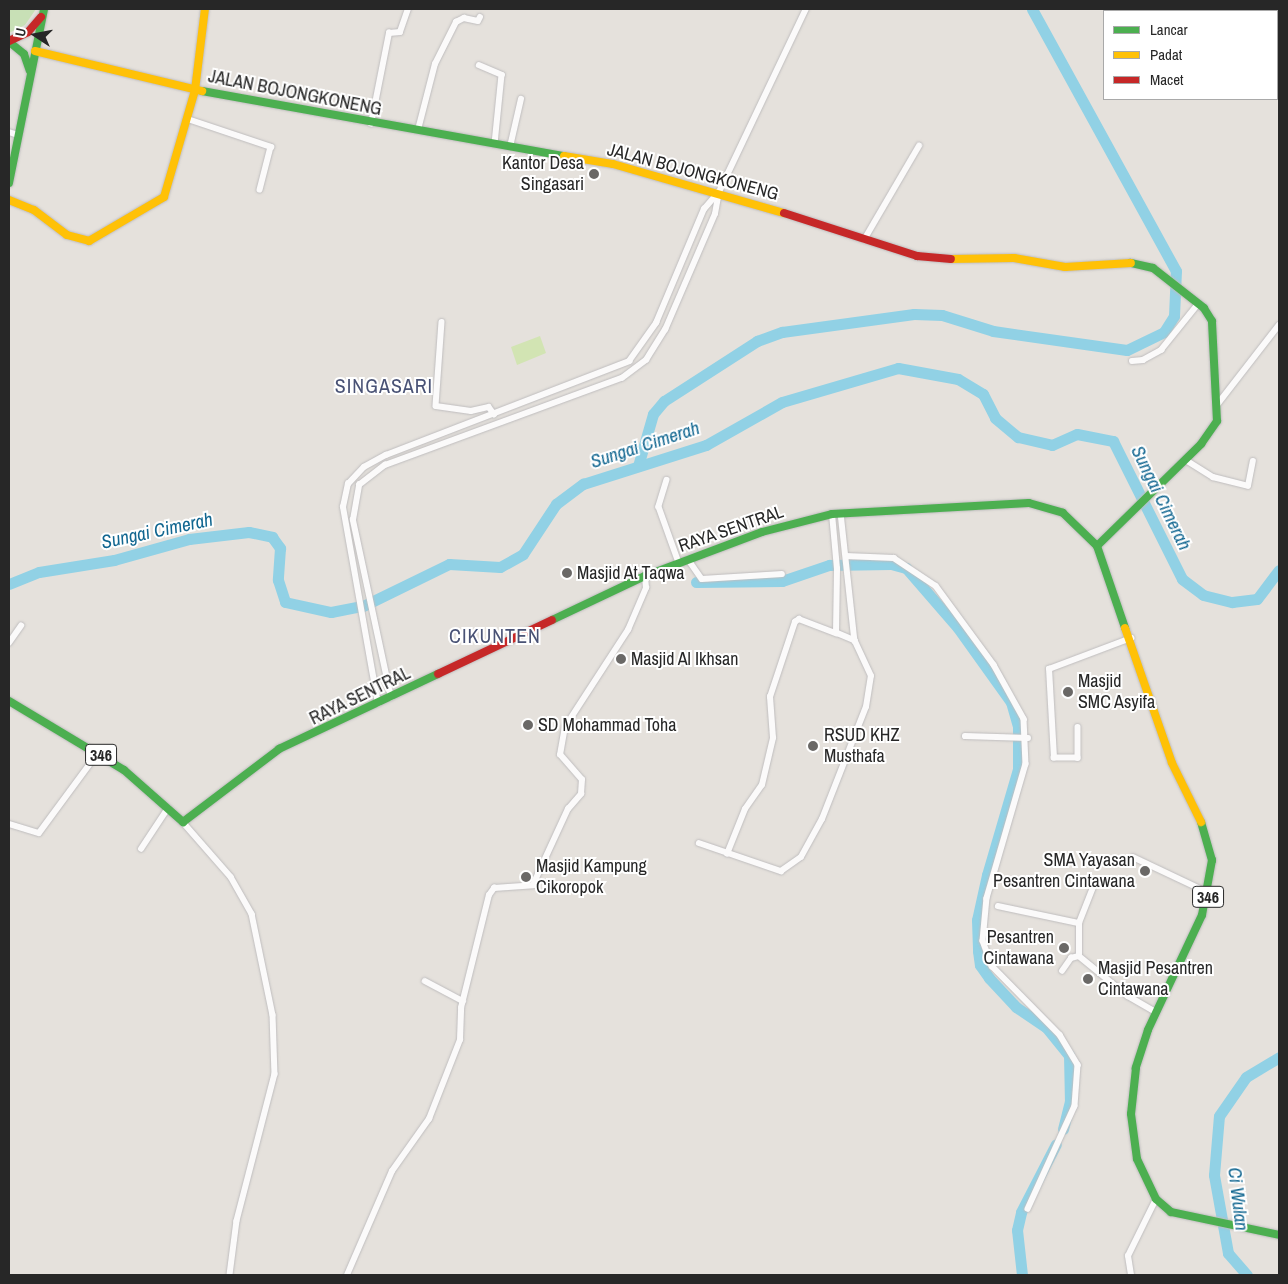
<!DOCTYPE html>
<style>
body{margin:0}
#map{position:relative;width:1288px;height:1284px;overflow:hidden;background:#e5e1dc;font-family:"Archivo Narrow",sans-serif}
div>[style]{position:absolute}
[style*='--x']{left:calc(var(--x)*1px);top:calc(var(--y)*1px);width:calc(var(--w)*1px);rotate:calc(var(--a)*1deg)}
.green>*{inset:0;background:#c8e0b6}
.pitch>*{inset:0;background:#d2e4b3}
.river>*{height:11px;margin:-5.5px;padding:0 5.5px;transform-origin:5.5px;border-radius:5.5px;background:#91d1e5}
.roads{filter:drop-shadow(0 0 1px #bfbdbe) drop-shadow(0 0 1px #bfbdbe)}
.street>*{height:5.5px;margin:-2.75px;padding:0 2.75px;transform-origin:2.75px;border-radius:2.75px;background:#fbfafa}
.fast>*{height:8px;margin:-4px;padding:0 4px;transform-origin:4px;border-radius:4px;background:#4caf50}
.slow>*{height:8px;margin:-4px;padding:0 4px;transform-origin:4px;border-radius:4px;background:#ffc107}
.jam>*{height:8px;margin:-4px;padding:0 4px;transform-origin:4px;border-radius:4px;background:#c62828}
.dots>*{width:14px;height:14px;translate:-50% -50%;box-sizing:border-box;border:2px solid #fff;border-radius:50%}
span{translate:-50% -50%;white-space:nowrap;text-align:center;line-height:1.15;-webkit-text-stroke:4px #fff;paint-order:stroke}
.shield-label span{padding:1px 4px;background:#fff;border:1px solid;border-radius:4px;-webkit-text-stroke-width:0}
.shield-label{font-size:16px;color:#272727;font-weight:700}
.street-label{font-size:18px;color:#272727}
.poi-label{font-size:18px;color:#272727}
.right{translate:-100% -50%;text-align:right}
.left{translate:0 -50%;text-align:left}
.water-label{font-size:19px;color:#116690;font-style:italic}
.quarter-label{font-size:20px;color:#495275;letter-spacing:1px}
.frame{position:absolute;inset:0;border:10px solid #272727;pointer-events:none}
.legend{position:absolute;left:1103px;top:10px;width:175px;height:90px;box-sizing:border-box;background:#fff;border:1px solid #a9a9a9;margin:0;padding:6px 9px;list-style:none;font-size:15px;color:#272727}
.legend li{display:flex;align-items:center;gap:10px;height:25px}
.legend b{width:25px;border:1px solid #a9a9a9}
.north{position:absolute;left:10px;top:10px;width:50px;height:50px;-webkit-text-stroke:4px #fff;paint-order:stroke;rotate:281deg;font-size:14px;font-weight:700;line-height:20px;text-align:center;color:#272727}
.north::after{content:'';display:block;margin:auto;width:18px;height:22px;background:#272727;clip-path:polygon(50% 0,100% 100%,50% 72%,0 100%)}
</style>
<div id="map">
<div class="green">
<div style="clip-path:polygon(9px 9px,36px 9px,25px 25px,9px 33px)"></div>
</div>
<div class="pitch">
<div style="clip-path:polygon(540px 336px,546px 353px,517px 365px,511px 347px)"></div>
</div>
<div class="river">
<div style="--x:638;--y:466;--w:54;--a:-73.9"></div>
<div style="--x:653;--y:414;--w:17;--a:-50"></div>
<div style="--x:664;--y:401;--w:111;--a:-32.8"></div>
<div style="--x:757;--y:341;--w:27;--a:-20"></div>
<div style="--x:782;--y:332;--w:133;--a:-7.8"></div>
<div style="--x:914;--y:314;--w:28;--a:2"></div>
<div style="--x:942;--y:315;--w:53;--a:17.4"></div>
<div style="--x:993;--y:331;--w:135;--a:8.1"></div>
<div style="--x:1127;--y:350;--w:41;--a:-25.9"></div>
<div style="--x:1164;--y:332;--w:19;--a:-58"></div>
<div style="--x:1174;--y:316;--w:45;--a:-87.5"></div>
<div style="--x:1176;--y:271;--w:299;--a:-118.8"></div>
<div style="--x:696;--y:582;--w:86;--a:-0.7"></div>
<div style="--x:782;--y:581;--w:50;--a:-18.8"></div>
<div style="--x:829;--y:565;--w:62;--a:-0.9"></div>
<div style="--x:891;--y:564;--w:16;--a:15"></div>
<div style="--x:906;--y:568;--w:79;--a:49.1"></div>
<div style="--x:958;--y:628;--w:91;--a:54.4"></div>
<div style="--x:1011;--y:702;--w:25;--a:74"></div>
<div style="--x:1018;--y:726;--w:43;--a:90"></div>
<div style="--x:1018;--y:769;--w:110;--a:106.3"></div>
<div style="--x:987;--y:875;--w:46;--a:102.5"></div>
<div style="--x:977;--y:920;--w:31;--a:88"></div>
<div style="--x:978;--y:951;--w:14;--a:82"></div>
<div style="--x:980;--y:965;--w:16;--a:55"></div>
<div style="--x:989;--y:978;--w:40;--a:47"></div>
<div style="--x:1016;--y:1007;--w:36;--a:34"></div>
<div style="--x:1046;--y:1027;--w:36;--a:51"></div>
<div style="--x:1069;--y:1055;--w:46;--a:88.8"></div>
<div style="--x:1070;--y:1101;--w:29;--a:104"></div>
<div style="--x:9;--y:584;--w:32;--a:-22"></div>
<div style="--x:39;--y:572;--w:76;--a:-9.1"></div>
<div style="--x:114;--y:560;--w:78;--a:-15.6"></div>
<div style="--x:189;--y:539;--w:60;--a:-6.7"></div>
<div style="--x:249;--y:532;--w:24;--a:12"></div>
<div style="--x:272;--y:537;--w:14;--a:54"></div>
<div style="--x:280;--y:548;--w:32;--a:94"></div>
<div style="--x:278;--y:580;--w:23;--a:72"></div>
<div style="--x:285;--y:602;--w:47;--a:12.3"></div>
<div style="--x:331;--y:612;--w:33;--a:-11"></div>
<div style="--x:363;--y:606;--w:96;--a:-26"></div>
<div style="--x:449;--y:564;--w:51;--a:3.4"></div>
<div style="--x:500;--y:567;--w:26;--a:-29"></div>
<div style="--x:523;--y:554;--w:60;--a:-56.6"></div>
<div style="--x:556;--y:504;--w:34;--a:-37"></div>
<div style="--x:583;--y:484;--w:129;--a:-17.6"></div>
<div style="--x:706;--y:445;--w:87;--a:-29.5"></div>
<div style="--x:782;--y:402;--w:121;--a:-16.3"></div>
<div style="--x:898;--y:368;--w:61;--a:10.4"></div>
<div style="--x:958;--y:379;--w:29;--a:31"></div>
<div style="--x:983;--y:394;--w:27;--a:63"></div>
<div style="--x:995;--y:418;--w:30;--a:40"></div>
<div style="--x:1018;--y:437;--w:35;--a:13"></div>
<div style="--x:1052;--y:445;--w:27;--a:-24"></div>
<div style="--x:1077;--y:434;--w:37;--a:11"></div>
<div style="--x:1113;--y:441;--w:154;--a:63.4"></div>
<div style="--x:1182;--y:579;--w:26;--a:37"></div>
<div style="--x:1203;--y:595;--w:30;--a:14"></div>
<div style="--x:1232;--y:602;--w:25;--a:-7"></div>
<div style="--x:1257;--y:599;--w:36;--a:-53"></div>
<div style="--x:1022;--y:1275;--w:45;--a:-96.3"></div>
<div style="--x:1017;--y:1230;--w:18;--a:-77"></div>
<div style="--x:1021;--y:1212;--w:76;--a:-62.8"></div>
<div style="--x:1247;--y:1275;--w:29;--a:-131"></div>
<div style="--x:1228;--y:1253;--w:79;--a:-100.2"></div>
<div style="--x:1214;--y:1175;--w:59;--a:-85.2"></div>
<div style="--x:1219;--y:1116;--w:47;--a:-55.3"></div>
<div style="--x:1246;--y:1077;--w:39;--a:-31"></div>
</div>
<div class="roads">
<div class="street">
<div style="--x:479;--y:65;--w:25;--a:23"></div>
<div style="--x:502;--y:75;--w:69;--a:95.8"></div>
<div style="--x:188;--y:119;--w:88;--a:18.6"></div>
<div style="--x:271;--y:147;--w:44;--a:104.3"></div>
<div style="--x:371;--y:124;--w:93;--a:-78.8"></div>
<div style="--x:389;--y:33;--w:11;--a:-5"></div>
<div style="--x:400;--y:32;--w:24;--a:-71"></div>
<div style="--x:418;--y:130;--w:68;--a:-75.6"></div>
<div style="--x:435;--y:64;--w:47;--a:-63.4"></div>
<div style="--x:456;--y:22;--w:9;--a:-27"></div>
<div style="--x:464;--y:18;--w:14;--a:12"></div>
<div style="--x:478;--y:21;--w:4;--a:-63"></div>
<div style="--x:9;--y:132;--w:9;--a:18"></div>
<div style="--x:510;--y:147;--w:49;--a:-77.1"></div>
<div style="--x:864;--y:240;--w:109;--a:-59.7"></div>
<div style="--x:442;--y:322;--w:84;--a:94.1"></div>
<div style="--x:436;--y:406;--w:35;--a:8"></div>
<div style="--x:471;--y:411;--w:18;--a:-13"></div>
<div style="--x:489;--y:407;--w:9;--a:54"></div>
<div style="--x:1132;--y:361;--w:11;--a:-5"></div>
<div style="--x:1143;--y:360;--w:21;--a:-29"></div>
<div style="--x:1161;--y:350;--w:59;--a:-51.2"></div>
<div style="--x:1217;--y:405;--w:101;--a:-52.2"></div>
<div style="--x:1186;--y:460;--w:32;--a:32"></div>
<div style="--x:1213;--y:477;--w:36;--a:14"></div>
<div style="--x:1248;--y:486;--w:25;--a:-79"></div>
<div style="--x:667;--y:480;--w:28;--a:107"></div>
<div style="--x:659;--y:507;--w:59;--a:70.3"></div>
<div style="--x:841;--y:513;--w:129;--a:83.8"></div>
<div style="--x:846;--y:556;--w:48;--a:2.4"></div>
<div style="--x:894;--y:558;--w:50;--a:33.7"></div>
<div style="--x:936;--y:586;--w:98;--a:53.7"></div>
<div style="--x:994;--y:665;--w:62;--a:60.9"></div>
<div style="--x:1024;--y:719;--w:45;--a:87.5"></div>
<div style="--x:1026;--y:764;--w:140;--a:106.2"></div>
<div style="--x:987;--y:898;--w:43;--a:95.3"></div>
<div style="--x:983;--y:941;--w:27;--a:70"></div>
<div style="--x:992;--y:966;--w:97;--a:45.4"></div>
<div style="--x:1060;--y:1035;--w:35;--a:59"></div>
<div style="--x:1078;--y:1065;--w:41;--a:94.2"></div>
<div style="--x:1075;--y:1106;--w:113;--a:114.5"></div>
<div style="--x:688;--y:559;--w:24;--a:55"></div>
<div style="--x:702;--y:579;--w:80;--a:-3.6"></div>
<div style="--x:9;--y:643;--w:21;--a:-55"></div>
<div style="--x:391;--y:698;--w:182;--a:-102.1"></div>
<div style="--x:353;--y:520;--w:36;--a:-80"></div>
<div style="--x:359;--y:485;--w:33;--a:-38"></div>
<div style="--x:385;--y:465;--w:252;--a:-20.2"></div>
<div style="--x:622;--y:378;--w:30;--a:-37"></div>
<div style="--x:646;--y:360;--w:36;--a:-58"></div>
<div style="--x:665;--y:330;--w:126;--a:-66.7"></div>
<div style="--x:715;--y:214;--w:22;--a:-80"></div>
<div style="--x:719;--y:192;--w:203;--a:-64.6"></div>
<div style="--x:378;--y:704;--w:200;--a:-100.1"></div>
<div style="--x:343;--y:507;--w:24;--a:-78"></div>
<div style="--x:348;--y:484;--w:23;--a:-47"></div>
<div style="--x:364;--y:467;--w:25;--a:-29"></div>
<div style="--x:386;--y:455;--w:261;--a:-21.1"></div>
<div style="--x:629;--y:361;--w:47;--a:-54.6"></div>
<div style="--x:656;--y:323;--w:124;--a:-67.2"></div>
<div style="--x:704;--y:209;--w:21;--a:-49"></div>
<div style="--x:1078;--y:727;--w:31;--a:90"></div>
<div style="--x:1078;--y:758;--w:24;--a:180"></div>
<div style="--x:1054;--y:758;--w:89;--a:-93.2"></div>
<div style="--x:1049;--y:669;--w:88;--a:-20.7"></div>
<div style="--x:965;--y:736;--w:63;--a:1.8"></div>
<div style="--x:183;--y:822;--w:73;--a:48.9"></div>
<div style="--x:231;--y:877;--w:43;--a:60.4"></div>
<div style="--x:252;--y:914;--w:103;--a:78.3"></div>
<div style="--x:273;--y:1015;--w:59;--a:88.1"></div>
<div style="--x:275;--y:1074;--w:152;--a:104.5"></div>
<div style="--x:237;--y:1221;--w:54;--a:97.4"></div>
<div style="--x:9;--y:824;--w:31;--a:17"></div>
<div style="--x:39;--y:833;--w:99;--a:-53.6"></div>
<div style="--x:699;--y:843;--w:87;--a:18.9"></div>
<div style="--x:781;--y:871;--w:24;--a:-35"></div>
<div style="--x:801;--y:857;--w:43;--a:-61.1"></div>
<div style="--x:822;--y:819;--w:120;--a:-68.6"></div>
<div style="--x:866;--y:707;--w:31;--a:-81"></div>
<div style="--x:871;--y:676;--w:38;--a:-115"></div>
<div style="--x:855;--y:641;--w:21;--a:-157"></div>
<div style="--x:836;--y:633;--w:64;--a:-89.1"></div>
<div style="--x:837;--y:569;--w:55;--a:-95.2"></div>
<div style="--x:141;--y:849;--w:49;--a:-56.6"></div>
<div style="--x:727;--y:854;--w:48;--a:-68.2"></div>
<div style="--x:745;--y:809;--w:29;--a:-55"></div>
<div style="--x:762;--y:785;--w:48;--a:-76.8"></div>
<div style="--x:773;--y:738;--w:41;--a:-94.2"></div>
<div style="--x:770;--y:697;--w:79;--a:-71.6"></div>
<div style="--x:795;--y:622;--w:5;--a:-37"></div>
<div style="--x:799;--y:619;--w:40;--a:21"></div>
<div style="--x:1133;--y:857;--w:84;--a:25.3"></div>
<div style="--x:998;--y:906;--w:83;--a:11.9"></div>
<div style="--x:1079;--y:956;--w:33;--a:-90"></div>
<div style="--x:1079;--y:923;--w:41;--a:-68.5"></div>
<div style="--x:1062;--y:971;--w:16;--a:-55"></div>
<div style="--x:1071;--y:958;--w:8;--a:-14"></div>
<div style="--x:1079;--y:956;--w:63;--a:39.2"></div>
<div style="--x:1128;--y:996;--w:32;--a:30"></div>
<div style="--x:425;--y:981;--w:43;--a:27.8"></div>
<div style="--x:347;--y:1275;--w:113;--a:-66.6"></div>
<div style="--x:392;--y:1171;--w:64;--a:-54.6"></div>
<div style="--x:429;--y:1119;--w:85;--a:-68.6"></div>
<div style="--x:460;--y:1040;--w:32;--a:-88"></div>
<div style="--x:461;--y:1008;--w:116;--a:-76.1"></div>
<div style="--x:489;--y:895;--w:9;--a:-54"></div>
<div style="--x:494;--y:888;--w:39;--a:-4"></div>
<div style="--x:533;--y:885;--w:84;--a:-65.3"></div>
<div style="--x:568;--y:809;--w:20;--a:-49"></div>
<div style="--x:581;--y:794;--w:14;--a:-86"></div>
<div style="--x:582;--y:780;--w:33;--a:-131"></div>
<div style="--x:560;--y:755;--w:28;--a:-80"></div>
<div style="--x:565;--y:727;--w:116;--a:-57"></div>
<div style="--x:628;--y:630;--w:46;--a:-66.8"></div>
<div style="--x:646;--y:588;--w:12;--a:-95"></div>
<div style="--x:1131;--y:1275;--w:19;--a:-99"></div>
<div style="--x:1128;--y:1256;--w:64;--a:-63.8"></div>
</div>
<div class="fast">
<div style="--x:13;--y:45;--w:14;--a:39"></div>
<div style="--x:24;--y:54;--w:18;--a:71"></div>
<div style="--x:202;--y:91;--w:368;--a:10.2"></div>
<div style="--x:9;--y:183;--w:177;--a:-78.6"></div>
<div style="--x:1097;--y:546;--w:146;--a:-44.4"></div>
<div style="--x:1201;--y:444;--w:28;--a:-55"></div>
<div style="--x:1217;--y:421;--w:100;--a:-92.9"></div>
<div style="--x:1212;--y:321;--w:15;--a:-122"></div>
<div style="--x:1204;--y:308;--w:65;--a:-141.9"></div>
<div style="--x:1153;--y:268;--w:23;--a:-167"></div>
<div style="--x:552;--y:620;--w:103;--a:-25.3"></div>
<div style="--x:645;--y:576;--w:125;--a:-20.6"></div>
<div style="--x:762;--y:532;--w:72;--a:-14.4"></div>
<div style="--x:832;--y:514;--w:197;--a:-3.2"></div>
<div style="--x:1029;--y:503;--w:35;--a:16"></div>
<div style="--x:1063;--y:513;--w:47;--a:44.1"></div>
<div style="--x:1097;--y:546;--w:87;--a:71.1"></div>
<div style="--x:9;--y:701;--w:134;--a:31"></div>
<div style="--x:124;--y:770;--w:79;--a:41.4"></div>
<div style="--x:183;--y:822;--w:121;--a:-37.2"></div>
<div style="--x:279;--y:749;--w:176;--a:-25.3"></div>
<div style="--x:1201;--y:822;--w:40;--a:74"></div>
<div style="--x:1212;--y:860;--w:56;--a:100.3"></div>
<div style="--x:1202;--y:915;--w:127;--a:115.2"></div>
<div style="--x:1148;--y:1030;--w:40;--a:108"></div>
<div style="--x:1136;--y:1068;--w:46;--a:96.2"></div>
<div style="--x:1131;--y:1114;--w:45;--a:82.4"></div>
<div style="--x:1137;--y:1159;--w:44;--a:64.6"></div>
<div style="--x:1156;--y:1199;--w:20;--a:41"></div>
<div style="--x:1171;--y:1212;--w:110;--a:12"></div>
</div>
<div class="slow">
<div style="--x:35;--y:51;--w:172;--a:13.5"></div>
<div style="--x:564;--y:156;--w:50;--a:9.3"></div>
<div style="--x:613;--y:164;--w:178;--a:16"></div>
<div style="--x:9;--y:200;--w:27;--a:22"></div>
<div style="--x:34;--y:210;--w:41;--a:37.1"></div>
<div style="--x:67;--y:235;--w:23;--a:15"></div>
<div style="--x:89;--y:241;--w:87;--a:-30.4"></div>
<div style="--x:164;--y:197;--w:111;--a:-73.8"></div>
<div style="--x:195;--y:90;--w:82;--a:-83"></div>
<div style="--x:951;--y:259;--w:63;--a:-0.9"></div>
<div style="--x:1014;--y:258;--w:52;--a:10"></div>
<div style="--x:1065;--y:267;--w:66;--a:-3.5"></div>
<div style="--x:1125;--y:628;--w:143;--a:70.8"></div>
<div style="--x:1172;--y:763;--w:66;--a:63.8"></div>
</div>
<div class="jam">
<div style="--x:9;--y:41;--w:21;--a:-25"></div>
<div style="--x:28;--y:32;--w:20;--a:-49"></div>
<div style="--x:784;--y:213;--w:140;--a:17.9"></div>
<div style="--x:917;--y:256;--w:34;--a:5"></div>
<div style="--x:438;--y:674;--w:126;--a:-25.3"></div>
</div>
</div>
<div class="dots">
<div style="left:594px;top:174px;background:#6a6866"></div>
<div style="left:567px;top:573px;background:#6a6866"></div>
<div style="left:621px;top:659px;background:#6a6866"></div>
<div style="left:1068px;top:692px;background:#6a6866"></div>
<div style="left:528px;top:725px;background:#6a6866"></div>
<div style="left:813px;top:746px;background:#6a6866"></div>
<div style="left:1145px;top:871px;background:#6a6866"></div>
<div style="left:526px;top:877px;background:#6a6866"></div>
<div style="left:1064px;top:948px;background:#6a6866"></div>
<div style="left:1088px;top:979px;background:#6a6866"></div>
</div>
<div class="shield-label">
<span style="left:101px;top:755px">346</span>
<span style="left:1208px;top:897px">346</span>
</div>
<div class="street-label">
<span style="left:295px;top:93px;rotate:11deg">JALAN BOJONGKONENG</span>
<span style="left:693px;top:172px;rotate:15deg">JALAN BOJONGKONENG</span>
<span style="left:731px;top:529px;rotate:-19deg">RAYA SENTRAL</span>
<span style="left:360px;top:696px;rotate:-26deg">RAYA SENTRAL</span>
</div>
<div class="poi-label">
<span class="right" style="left:584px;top:174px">Kantor Desa<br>Singasari</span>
<span class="left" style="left:577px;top:573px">Masjid At Taqwa</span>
<span class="left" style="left:631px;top:659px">Masjid Al Ikhsan</span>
<span class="left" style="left:1078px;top:692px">Masjid<br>SMC Asyifa</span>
<span class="left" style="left:538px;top:725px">SD Mohammad Toha</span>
<span class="left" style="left:824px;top:746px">RSUD KHZ<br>Musthafa</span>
<span class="right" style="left:1135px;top:871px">SMA Yayasan<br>Pesantren Cintawana</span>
<span class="left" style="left:536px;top:877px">Masjid Kampung<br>Cikoropok</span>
<span class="right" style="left:1054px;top:948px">Pesantren<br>Cintawana</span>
<span class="left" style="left:1098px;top:979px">Masjid Pesantren<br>Cintawana</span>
</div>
<div class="water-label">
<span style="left:645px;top:445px;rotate:-18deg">Sungai Cimerah</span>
<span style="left:1161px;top:498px;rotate:64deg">Sungai Cimerah</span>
<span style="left:157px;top:531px;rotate:-12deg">Sungai Cimerah</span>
<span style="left:1238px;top:1199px;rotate:83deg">Ci Wulan</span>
</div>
<div class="quarter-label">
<span style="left:384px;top:385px">SINGASARI</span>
<span style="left:495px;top:635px">CIKUNTEN</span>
</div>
<div class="frame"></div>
<ul class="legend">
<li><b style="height:6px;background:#4caf50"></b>Lancar</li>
<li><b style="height:6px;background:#ffc107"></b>Padat</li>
<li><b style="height:6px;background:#c62828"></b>Macet</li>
</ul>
<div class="north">U</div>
</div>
